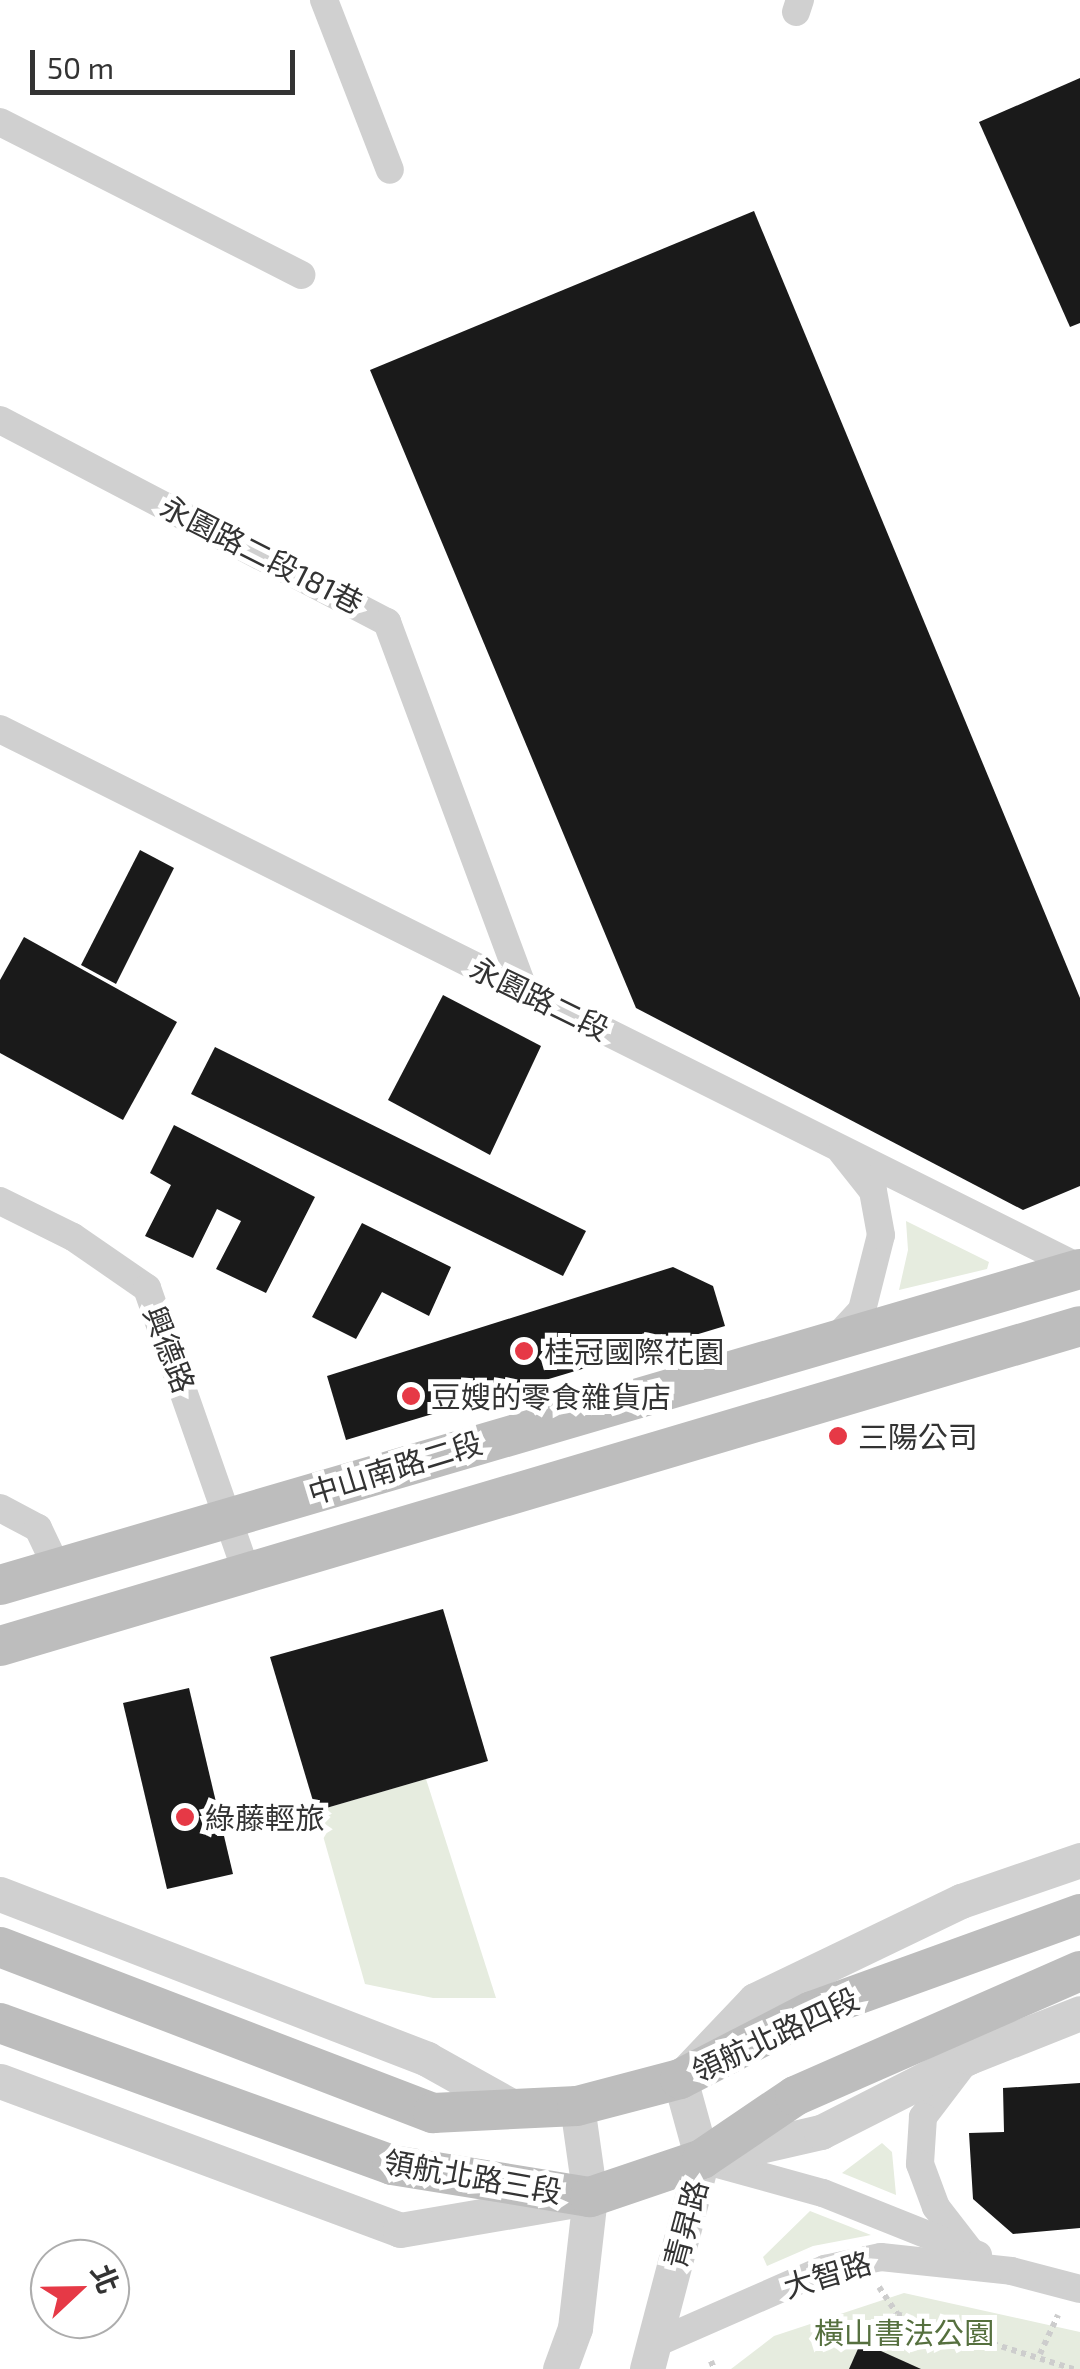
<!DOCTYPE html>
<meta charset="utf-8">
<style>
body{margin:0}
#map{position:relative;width:1080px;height:2369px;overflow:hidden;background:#fff;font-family:"Exo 2","Noto Sans TC",sans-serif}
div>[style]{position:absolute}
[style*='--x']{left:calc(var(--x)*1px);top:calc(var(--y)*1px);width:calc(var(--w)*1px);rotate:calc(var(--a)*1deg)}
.green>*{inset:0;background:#e6ecdf}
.building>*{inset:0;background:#1a1a1a}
.path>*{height:6px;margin-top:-3px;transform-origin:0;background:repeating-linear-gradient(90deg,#cdcdcd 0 5px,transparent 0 10px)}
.minor>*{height:28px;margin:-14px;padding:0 14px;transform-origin:14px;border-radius:14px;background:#d0d0d0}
.tertiary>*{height:35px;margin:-17.5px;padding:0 17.5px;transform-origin:17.5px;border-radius:17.5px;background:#d0d0d0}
.secondary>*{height:40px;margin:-20px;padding:0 20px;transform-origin:20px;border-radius:20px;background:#bdbdbd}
.dots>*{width:28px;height:28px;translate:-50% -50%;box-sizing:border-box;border:5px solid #fff;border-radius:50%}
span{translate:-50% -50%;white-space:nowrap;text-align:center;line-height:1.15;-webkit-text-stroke:10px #fff;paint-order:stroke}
.street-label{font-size:30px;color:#333}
.poi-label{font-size:30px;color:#333}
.left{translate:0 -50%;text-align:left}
.park-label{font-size:30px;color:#56703f}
.north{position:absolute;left:30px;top:2239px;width:100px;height:100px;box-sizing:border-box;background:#fff;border:2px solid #adadad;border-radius:50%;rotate:68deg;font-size:28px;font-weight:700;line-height:40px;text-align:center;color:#333}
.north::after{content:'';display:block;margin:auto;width:35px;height:45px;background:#e63946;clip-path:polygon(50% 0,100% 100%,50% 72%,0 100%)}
.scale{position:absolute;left:30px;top:50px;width:265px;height:45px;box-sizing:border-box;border:5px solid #333;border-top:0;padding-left:12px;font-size:30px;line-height:35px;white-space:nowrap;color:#333;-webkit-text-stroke:8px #fff;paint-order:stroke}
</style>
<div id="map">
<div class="green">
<div style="clip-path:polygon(906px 1221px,989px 1262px,987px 1269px,899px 1290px,908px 1250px)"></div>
<div style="clip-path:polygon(426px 1779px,496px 1998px,433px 1998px,365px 1984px,316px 1811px)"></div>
<div style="clip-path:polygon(882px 2143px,892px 2152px,896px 2195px,842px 2173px)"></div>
<div style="clip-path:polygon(810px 2211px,871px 2235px,813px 2246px,767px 2266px,763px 2257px)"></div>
<div style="clip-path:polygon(904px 2293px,1080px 2332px,1080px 2369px,731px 2369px,774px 2336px)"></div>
</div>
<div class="building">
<div style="clip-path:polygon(1080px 78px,1080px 323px,1070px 327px,979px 122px)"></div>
<div style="clip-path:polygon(754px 211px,1080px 998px,1080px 1186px,1023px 1210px,636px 1008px,370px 370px)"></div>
<div style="clip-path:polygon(140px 850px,174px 868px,116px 984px,81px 965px)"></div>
<div style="clip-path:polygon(24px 937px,177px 1022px,123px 1120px,0 1053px,0 980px)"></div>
<div style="clip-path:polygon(443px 995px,541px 1046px,490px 1155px,388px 1100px)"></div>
<div style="clip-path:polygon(215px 1047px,586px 1231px,563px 1276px,191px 1094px)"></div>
<div style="clip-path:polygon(174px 1125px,315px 1197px,266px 1293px,216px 1269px,241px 1221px,217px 1209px,193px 1258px,145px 1236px,171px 1185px,150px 1173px)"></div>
<div style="clip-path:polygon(362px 1223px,451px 1267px,429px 1316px,382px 1292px,356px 1339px,312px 1317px)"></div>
<div style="clip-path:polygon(673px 1267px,713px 1286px,725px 1326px,346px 1440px,327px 1376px)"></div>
<div style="clip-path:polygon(443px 1609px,488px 1761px,316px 1811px,270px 1657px)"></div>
<div style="clip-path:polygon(189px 1688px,233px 1874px,167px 1889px,123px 1703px)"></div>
<div style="clip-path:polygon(1080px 2083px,1080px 2228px,1013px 2234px,973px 2199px,969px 2133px,1004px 2132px,1003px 2088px)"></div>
<div style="clip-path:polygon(861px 2342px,921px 2369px,849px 2369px)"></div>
</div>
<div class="path">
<div style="--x:879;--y:2287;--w:32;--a:56"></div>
<div style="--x:897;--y:2314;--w:185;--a:17.3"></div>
<div style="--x:1040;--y:2354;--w:43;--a:-65.2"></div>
<div style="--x:711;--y:2361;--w:9;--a:69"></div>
</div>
<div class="minor">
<div style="--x:324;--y:0;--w:182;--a:68.8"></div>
<div style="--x:796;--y:12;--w:13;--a:-72"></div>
<div style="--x:0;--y:122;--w:338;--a:26.9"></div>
<div style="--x:0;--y:420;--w:437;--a:27.6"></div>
<div style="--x:387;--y:622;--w:393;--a:69.6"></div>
<div style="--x:0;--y:729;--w:1207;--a:26.52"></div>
<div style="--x:0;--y:1201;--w:81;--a:26.3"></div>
<div style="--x:73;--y:1237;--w:90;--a:34.6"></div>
<div style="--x:147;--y:1288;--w:302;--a:70.7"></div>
<div style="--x:838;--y:1336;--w:35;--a:-47"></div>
<div style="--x:862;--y:1310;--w:77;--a:-75.8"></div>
<div style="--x:881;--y:1235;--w:45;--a:-100.3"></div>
<div style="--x:873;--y:1191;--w:50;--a:-128.5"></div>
<div style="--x:0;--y:1508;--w:43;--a:27.8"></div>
<div style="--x:38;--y:1528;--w:44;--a:64.6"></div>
<div style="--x:967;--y:2059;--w:73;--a:127.2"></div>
<div style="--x:923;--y:2117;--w:47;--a:93.7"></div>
<div style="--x:920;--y:2164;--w:46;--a:69.6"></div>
<div style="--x:936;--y:2207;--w:56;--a:52.3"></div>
<div style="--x:703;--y:2160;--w:124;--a:15.4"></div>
<div style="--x:823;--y:2193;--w:167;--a:21.8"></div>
<div style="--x:654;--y:2344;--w:187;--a:-23.7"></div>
<div style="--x:825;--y:2269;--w:57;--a:-12.1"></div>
<div style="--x:881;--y:2257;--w:131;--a:6.1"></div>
<div style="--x:1011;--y:2271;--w:71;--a:14.6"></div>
</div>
<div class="tertiary">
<div style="--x:0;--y:1894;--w:458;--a:21.1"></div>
<div style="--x:427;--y:2059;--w:98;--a:29.2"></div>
<div style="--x:0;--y:2081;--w:427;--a:20.4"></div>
<div style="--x:400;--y:2230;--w:178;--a:-9.7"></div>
<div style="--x:708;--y:2158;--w:116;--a:-13"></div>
<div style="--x:821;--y:2132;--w:166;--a:-26.9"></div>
<div style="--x:969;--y:2057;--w:119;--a:-21.6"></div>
<div style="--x:560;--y:2369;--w:44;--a:-69.9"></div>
<div style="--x:575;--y:2328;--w:132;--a:-83.5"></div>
<div style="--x:590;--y:2197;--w:92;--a:-98.1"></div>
<div style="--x:647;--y:2369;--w:217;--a:-75.3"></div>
<div style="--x:702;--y:2159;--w:83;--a:-105.4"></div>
<div style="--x:680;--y:2079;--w:109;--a:-46.5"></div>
<div style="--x:755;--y:2000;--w:229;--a:-25.7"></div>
<div style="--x:961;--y:1901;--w:126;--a:-19"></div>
</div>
<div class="secondary">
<div style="--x:0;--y:1585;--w:1125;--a:-16.31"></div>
<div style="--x:0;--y:1646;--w:1126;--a:-16.5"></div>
<div style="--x:0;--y:1947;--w:464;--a:21"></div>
<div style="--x:433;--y:2113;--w:144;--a:-2.8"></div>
<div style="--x:577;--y:2106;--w:106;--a:-14.7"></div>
<div style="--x:680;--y:2079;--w:148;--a:-27.3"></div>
<div style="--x:812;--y:2011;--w:285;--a:-19.9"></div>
<div style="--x:0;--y:2023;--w:417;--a:19.9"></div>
<div style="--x:392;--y:2165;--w:201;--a:9.2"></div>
<div style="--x:590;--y:2197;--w:118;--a:-18.7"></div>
<div style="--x:702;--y:2159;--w:112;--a:-34.1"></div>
<div style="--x:795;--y:2096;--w:311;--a:-23.7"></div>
</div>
<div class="dots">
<div style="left:524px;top:1351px;background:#e63946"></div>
<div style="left:411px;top:1396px;background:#e63946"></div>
<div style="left:838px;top:1436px;background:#e63946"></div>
<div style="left:185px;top:1817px;background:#e63946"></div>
</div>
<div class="street-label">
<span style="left:262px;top:554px;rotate:27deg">永園路二段181巷</span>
<span style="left:540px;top:998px;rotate:26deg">永園路二段</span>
<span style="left:170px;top:1349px;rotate:69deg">興德路</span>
<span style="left:395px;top:1467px;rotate:-17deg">中山南路二段</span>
<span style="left:775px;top:2034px;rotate:-25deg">領航北路四段</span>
<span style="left:473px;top:2176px;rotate:10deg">領航北路三段</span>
<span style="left:685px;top:2224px;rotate:-75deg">青昇路</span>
<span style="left:827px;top:2274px;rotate:-17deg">大智路</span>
</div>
<div class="poi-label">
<span class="left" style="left:544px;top:1351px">桂冠國際花園</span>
<span class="left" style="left:431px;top:1396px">豆嫂的零食雜貨店</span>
<span class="left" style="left:858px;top:1436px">三陽公司</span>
<span class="left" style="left:205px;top:1817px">綠藤輕旅</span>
</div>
<div class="park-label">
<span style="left:904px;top:2332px">橫山書法公園</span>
</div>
<div class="north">北</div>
<div class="scale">50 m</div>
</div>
